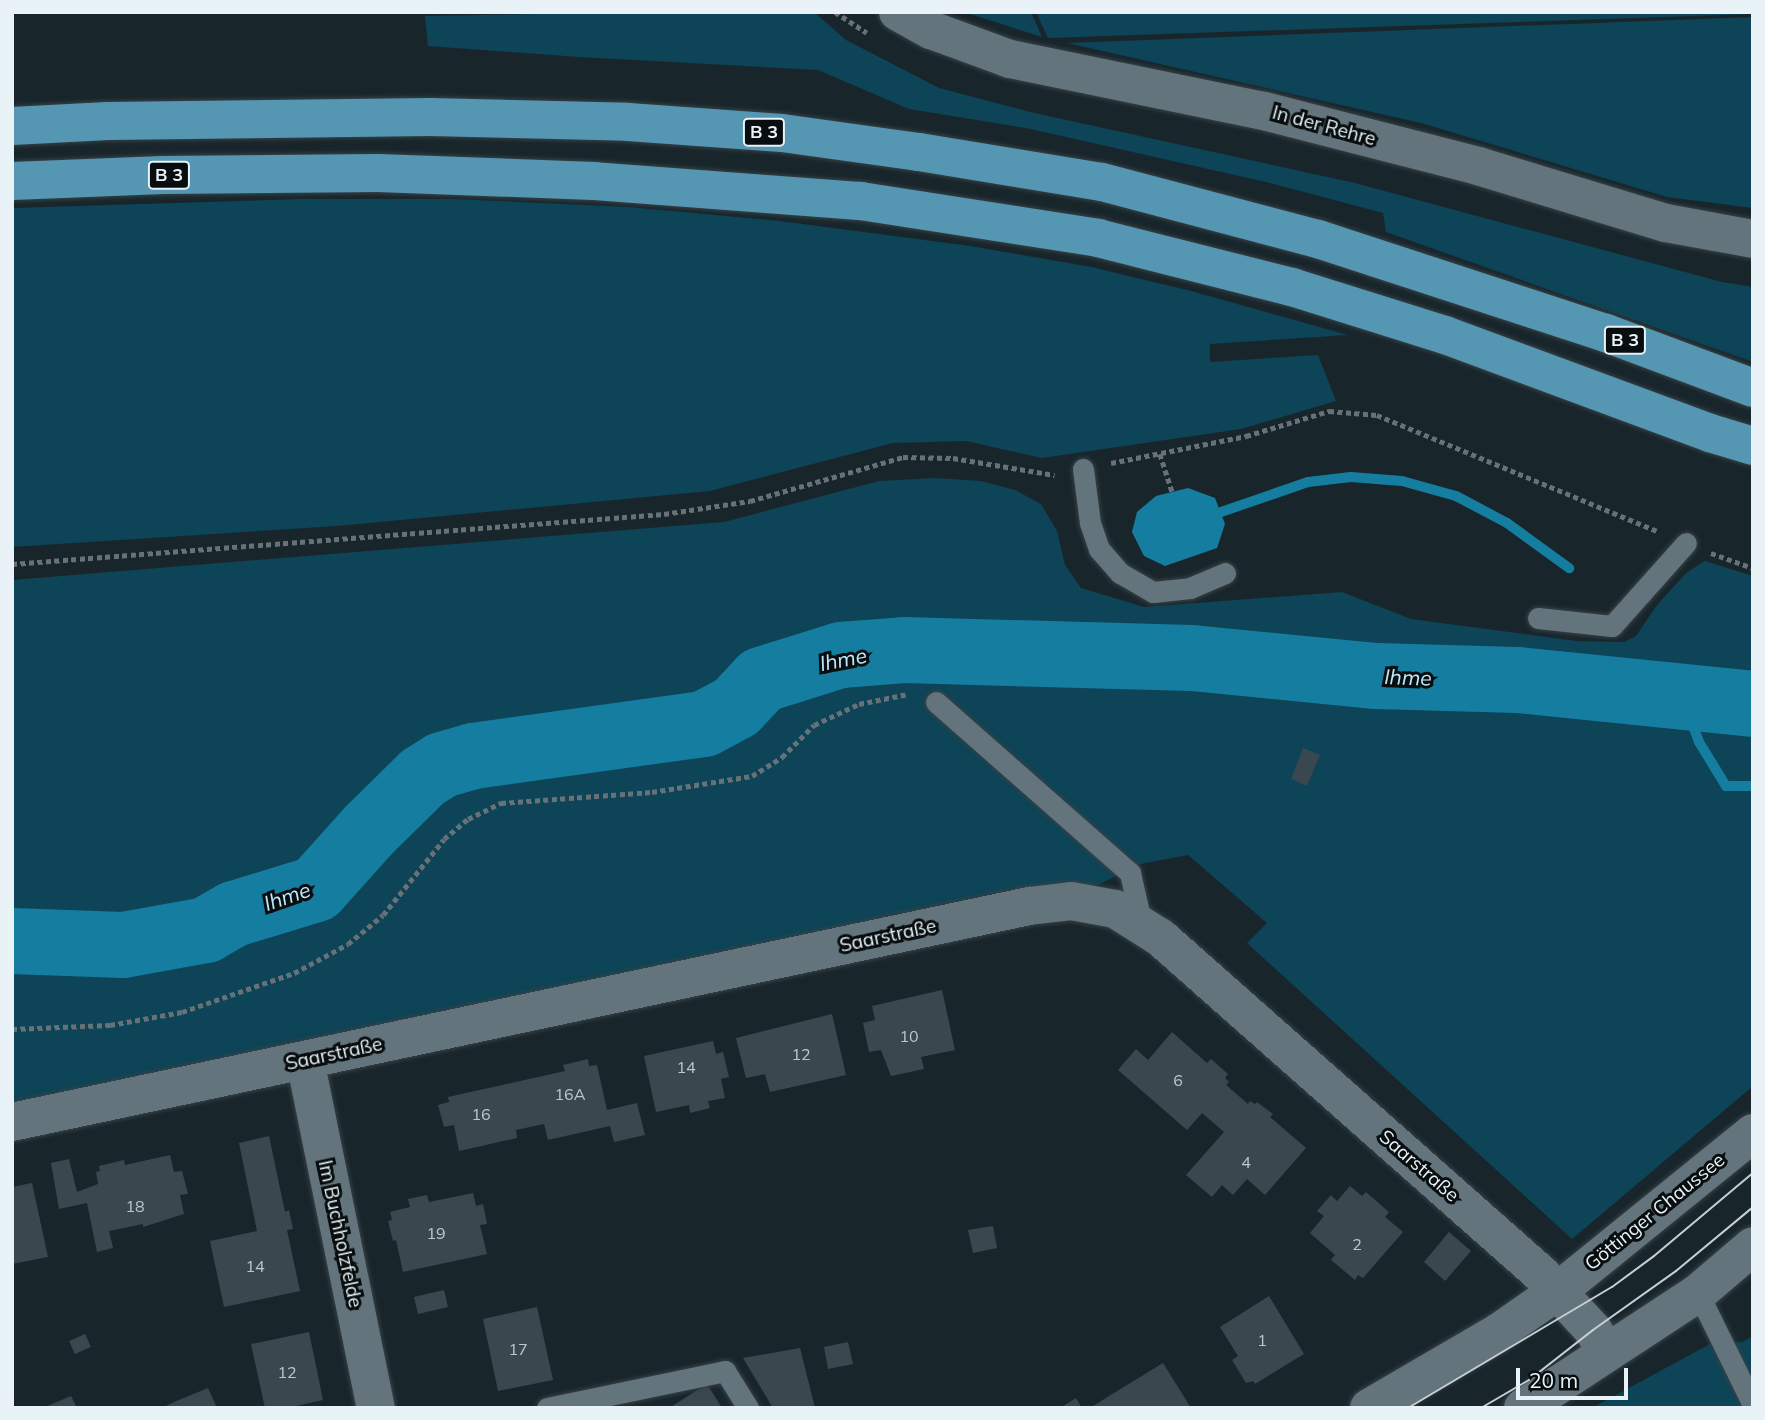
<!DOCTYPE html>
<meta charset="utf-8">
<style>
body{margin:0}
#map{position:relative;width:1765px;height:1420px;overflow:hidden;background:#18262c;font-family:Mulish,sans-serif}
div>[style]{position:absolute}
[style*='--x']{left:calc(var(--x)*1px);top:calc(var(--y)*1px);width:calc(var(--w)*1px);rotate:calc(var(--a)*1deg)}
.green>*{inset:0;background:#0d4457}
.water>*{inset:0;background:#157da0}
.stream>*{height:10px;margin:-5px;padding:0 5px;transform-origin:5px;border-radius:5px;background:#157da0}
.river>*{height:66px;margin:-33px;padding:0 33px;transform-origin:33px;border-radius:33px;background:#157da0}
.building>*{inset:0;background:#39484f}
.path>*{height:4.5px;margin-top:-2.25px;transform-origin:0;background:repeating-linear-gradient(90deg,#667277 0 5px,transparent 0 8.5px)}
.roads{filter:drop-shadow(0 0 2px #364146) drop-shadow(0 0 2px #364146)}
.service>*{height:21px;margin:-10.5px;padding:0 10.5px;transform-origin:10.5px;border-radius:10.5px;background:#64747c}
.minor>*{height:38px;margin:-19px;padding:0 19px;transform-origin:19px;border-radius:19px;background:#64747c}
.tertiary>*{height:38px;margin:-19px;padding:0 19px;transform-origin:19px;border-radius:19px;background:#64747c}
.trunk>*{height:38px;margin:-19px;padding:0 19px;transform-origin:19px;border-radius:19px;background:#5597b2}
.tram>*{height:2px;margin:-1px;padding:0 1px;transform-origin:1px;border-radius:1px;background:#c6d0d4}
span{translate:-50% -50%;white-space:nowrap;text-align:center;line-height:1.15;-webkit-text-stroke:6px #080e10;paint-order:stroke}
.number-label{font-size:16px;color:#bdc8cc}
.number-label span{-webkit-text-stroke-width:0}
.shield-label span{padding:2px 5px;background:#080e10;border:2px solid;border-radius:5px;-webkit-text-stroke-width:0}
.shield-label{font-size:18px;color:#e9f2f6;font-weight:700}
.street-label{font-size:19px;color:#e9f2f6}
.water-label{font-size:21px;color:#beeafd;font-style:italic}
.frame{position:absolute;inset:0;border:14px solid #e9f2f6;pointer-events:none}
.scale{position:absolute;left:1516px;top:1368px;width:112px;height:32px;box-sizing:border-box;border:4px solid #e9f2f6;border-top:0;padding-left:9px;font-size:21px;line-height:24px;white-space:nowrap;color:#e9f2f6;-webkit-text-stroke:5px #080e10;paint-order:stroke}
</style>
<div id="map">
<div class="green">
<div style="clip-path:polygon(652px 12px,814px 12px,846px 40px,939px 88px,1030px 112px,1355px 183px,1722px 282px,1753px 287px,1753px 362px,1386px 232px,1383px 213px,1266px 182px,1026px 128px,909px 109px,818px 70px,579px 57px,428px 46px,425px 16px)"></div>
<div style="clip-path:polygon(964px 12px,1031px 12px,1042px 37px)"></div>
<div style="clip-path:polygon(1036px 12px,1753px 12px,1753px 14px,1048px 38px)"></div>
<div style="clip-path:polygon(1753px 17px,1753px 208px,1667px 197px,1421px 123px,1067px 43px)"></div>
<div style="clip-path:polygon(300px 199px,453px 199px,629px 207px,780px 221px,970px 246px,1091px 267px,1191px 291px,1348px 335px,1210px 344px,1210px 362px,1318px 355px,1336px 401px,1241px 429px,1042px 458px,966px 441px,893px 443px,710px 491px,337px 526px,12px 547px,12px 208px)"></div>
<div style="clip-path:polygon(935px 478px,981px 481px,1015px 490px,1041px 504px,1057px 531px,1065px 565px,1081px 588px,1144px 607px,1342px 592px,1411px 619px,1577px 641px,1624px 642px,1636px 636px,1657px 605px,1686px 573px,1705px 561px,1753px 576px,1753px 695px,1521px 672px,1378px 667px,1193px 650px,1049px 646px,1048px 662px,1192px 667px,1369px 688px,1523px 695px,1753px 714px,1753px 1086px,1572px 1239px,1247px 943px,1267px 923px,1188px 855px,1140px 864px,1096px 886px,1013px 889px,12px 1105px,12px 580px,724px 522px,879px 481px)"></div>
<div style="clip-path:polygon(1753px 1336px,1753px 1408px,1592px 1408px,1710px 1344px,1742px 1342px)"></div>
</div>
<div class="water">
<div style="clip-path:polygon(1188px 488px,1215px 498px,1225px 524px,1217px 548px,1165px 566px,1144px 556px,1132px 532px,1137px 512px,1156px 496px)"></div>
</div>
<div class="stream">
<div style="--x:1221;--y:512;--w:92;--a:-19"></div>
<div style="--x:1308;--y:482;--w:43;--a:-6.6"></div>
<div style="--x:1351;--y:477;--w:51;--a:4.5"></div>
<div style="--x:1402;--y:481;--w:56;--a:15.5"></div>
<div style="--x:1456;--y:496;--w:58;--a:27.9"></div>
<div style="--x:1507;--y:523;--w:77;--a:36"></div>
<div style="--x:1682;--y:696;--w:49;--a:69.7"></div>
<div style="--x:1699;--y:742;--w:52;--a:58.5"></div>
<div style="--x:1726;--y:786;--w:27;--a:0"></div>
</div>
<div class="river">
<div style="--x:12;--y:941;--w:111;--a:2.1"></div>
<div style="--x:123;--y:945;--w:84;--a:-10.2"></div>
<div style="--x:206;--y:930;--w:32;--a:-30"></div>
<div style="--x:234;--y:914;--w:86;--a:-17"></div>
<div style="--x:316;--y:889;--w:79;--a:-48.1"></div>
<div style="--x:369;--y:830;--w:76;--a:-44.5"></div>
<div style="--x:423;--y:777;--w:22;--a:-32"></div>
<div style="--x:442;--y:765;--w:32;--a:-16"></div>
<div style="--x:473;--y:756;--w:233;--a:-7.9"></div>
<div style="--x:704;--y:724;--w:36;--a:-28"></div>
<div style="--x:736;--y:707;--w:37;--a:-47"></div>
<div style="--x:761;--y:680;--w:84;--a:-17.4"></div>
<div style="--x:841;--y:655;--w:63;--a:-4.5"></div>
<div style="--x:904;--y:650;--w:288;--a:1.6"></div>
<div style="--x:1192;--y:658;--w:185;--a:5.6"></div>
<div style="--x:1376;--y:676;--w:142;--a:1.6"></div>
<div style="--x:1518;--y:680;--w:236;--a:5.8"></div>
</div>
<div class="building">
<div style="clip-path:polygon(1303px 748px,1320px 755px,1307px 786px,1291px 779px)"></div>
<div style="clip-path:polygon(942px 990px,955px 1050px,921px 1057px,924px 1069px,891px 1076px,881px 1050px,869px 1052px,863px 1023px,875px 1020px,872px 1006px)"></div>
<div style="clip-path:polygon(832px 1014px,846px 1075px,770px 1092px,765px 1074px,746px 1078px,736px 1038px)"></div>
<div style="clip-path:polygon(1172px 1032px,1207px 1063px,1211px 1059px,1228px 1074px,1225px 1078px,1229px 1082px,1226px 1085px,1248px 1104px,1250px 1101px,1255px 1104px,1257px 1102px,1273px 1114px,1270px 1117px,1306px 1148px,1265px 1195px,1247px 1179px,1233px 1195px,1222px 1185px,1212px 1197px,1186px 1175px,1224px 1132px,1202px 1113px,1187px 1130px,1118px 1070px,1136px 1049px,1148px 1060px)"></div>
<div style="clip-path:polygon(713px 1041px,716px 1054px,723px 1052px,729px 1077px,721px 1079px,725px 1098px,708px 1101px,710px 1108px,690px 1113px,689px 1105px,656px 1112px,644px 1056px)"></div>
<div style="clip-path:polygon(588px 1059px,589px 1066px,597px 1065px,607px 1110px,637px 1103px,645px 1135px,614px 1142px,610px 1126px,548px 1140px,544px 1124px,516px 1130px,517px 1138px,459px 1151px,454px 1125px,444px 1127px,438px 1105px,449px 1102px,448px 1097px,565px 1071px,563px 1065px)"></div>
<div style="clip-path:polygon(269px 1136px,285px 1212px,289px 1210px,293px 1229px,287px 1230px,300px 1291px,224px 1307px,210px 1241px,257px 1231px,239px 1143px)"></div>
<div style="clip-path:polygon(170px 1155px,174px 1172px,182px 1171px,188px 1194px,180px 1195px,184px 1214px,143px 1227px,143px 1224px,109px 1231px,113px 1248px,97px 1252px,87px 1203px,59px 1209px,51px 1163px,69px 1159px,77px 1192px,98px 1184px,96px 1172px,100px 1171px,99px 1166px,124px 1160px,125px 1165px)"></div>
<div style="clip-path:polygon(32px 1183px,48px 1257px,12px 1264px,12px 1187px)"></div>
<div style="clip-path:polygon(1350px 1186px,1362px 1196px,1366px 1192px,1389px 1212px,1385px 1217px,1403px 1232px,1363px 1278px,1358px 1275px,1355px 1280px,1331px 1260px,1335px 1255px,1310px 1233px,1324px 1216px,1317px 1211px,1331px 1195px,1337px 1201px)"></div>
<div style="clip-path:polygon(473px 1193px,476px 1206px,483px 1204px,487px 1224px,480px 1225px,487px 1254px,403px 1272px,396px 1240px,393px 1241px,388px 1221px,392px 1220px,390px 1212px,410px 1207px,408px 1199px,427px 1195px,429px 1202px)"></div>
<div style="clip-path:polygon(993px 1226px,997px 1248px,973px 1253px,968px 1230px)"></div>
<div style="clip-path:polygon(1449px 1232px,1471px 1251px,1445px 1281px,1424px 1262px)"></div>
<div style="clip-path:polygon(444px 1290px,448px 1307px,418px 1314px,414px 1297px)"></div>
<div style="clip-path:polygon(1269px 1296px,1304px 1354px,1255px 1384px,1253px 1381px,1246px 1383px,1232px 1360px,1238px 1356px,1220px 1327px)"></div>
<div style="clip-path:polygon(537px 1307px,553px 1380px,498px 1391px,483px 1319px)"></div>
<div style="clip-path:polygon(309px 1332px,323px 1400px,287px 1408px,265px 1408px,251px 1344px)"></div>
<div style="clip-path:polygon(85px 1334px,91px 1347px,75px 1354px,69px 1341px)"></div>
<div style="clip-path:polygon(848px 1342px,853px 1364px,828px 1369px,824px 1347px)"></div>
<div style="clip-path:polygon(800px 1348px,815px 1408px,773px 1408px,743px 1358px)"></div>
<div style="clip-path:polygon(1163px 1363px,1191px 1408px,1090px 1408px,1109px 1396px)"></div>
<div style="clip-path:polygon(707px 1384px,722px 1408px,669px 1408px)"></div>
<div style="clip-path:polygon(208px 1388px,217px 1408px,162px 1408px,174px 1402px)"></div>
<div style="clip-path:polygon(71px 1396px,77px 1408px,43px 1408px)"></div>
<div style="clip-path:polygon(1076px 1398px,1082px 1408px,1060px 1408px)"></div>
</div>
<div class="path">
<div style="--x:835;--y:12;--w:38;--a:33"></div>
<div style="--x:1160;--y:454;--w:40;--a:72"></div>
<div style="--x:1111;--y:463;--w:138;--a:-11.3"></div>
<div style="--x:1246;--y:436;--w:87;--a:-16.8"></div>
<div style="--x:1329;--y:411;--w:48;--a:4.8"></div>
<div style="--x:1377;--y:415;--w:303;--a:22.5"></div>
<div style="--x:1711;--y:553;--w:45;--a:19.7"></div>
<div style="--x:12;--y:564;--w:654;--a:-4.39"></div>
<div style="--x:664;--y:514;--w:87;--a:-8.6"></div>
<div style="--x:750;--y:501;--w:159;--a:-16"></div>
<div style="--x:903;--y:457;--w:50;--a:1.1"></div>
<div style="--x:953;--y:458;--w:103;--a:9.5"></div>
<div style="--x:12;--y:1029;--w:98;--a:-2.3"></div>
<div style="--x:110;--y:1025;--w:73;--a:-10.2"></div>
<div style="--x:182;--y:1012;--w:119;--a:-19.2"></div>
<div style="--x:294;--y:973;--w:61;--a:-28.2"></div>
<div style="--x:348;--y:944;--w:45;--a:-39.6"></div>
<div style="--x:383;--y:915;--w:97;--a:-51.2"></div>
<div style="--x:444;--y:839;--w:31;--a:-40"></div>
<div style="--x:468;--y:819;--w:37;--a:-26"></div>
<div style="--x:501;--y:803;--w:151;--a:-4.2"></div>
<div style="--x:652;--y:792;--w:101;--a:-9.1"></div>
<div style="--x:752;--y:776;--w:36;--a:-32"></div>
<div style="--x:782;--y:757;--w:45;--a:-45"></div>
<div style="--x:814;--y:725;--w:50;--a:-25"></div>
<div style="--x:859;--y:704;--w:50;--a:-11.5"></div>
</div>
<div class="roads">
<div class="service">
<div style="--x:1083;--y:469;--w:54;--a:82.6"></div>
<div style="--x:1090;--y:523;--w:28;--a:71"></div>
<div style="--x:1099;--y:549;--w:32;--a:49"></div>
<div style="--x:1120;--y:573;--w:38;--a:30"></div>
<div style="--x:1153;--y:592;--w:37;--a:-6"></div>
<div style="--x:1190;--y:588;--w:38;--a:-23"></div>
<div style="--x:1538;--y:618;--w:74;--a:6.2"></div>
<div style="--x:1612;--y:626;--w:111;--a:-48.3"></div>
<div style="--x:936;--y:702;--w:259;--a:41.4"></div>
<div style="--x:1130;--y:873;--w:54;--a:77.2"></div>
<div style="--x:1698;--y:1293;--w:125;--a:63.8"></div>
<div style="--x:547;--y:1408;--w:182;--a:-11.7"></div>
<div style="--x:725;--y:1371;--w:44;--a:58.1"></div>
</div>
<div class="minor">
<div style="--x:305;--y:1060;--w:355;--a:78.5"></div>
<div style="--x:12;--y:1122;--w:1040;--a:-11.99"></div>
<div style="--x:1029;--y:906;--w:42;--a:-6.8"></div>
<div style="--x:1071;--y:901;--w:45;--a:10.3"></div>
<div style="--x:1115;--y:909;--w:54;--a:32.2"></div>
<div style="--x:1161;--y:938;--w:507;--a:41.48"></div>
<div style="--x:1541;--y:1274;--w:76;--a:47.1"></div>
<div style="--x:1593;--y:1330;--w:26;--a:58"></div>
</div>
<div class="tertiary">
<div style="--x:898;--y:12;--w:38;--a:29"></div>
<div style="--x:931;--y:30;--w:84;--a:20.2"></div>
<div style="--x:1010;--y:59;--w:259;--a:11.6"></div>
<div style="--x:1264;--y:111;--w:221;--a:14.4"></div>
<div style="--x:1478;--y:166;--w:196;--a:16.9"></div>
<div style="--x:1666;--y:223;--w:88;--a:10.4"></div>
<div style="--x:1369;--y:1408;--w:151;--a:-30.3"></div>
<div style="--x:1499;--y:1332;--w:72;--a:-34.8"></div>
<div style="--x:1558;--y:1291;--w:251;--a:-39"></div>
<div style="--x:1523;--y:1408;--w:209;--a:-33.3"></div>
<div style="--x:1698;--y:1293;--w:72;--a:-40.5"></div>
</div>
<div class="trunk">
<div style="--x:12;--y:126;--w:96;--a:-3"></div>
<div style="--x:108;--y:121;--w:322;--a:-0.7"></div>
<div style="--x:430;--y:117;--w:198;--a:1.4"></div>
<div style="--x:628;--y:122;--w:154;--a:4.1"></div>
<div style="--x:782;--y:133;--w:138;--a:7.9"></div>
<div style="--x:919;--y:152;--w:185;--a:9.3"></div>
<div style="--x:1102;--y:182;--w:223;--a:14.8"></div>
<div style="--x:1318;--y:239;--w:303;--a:18.1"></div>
<div style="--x:1606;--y:333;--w:157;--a:20.5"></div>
<div style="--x:12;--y:181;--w:151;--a:-2.3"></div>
<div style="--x:163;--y:175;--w:215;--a:-0.5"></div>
<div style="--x:378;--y:173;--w:216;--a:2.1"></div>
<div style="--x:594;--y:181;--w:267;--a:4.3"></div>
<div style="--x:860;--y:201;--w:241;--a:8.8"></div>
<div style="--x:1098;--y:238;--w:200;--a:14.2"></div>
<div style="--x:1292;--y:287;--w:160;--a:17.4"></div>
<div style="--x:1445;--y:335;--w:283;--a:20.3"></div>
<div style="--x:1710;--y:433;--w:45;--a:16.8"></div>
</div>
</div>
<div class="tram">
<div style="--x:1408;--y:1408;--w:237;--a:-30.7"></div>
<div style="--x:1612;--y:1287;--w:52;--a:-36.4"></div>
<div style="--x:1654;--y:1256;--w:129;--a:-40"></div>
<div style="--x:1481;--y:1408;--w:56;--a:-30.3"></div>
<div style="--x:1529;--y:1380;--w:81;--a:-38"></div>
<div style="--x:1593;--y:1330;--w:102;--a:-35.4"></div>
<div style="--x:1676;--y:1271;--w:100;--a:-39.7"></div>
</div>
<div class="number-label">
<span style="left:909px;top:1036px">10</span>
<span style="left:801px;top:1054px">12</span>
<span style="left:686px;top:1067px">14</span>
<span style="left:1178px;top:1080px">6</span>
<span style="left:570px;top:1094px">16A</span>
<span style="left:481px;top:1114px">16</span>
<span style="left:1246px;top:1162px">4</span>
<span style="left:135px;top:1206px">18</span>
<span style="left:436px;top:1233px">19</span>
<span style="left:1357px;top:1244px">2</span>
<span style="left:255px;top:1266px">14</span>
<span style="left:1262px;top:1340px">1</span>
<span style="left:518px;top:1349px">17</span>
<span style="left:287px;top:1372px">12</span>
</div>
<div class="shield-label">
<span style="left:764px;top:132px">B 3</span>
<span style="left:169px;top:175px">B 3</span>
<span style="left:1625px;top:340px">B 3</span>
</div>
<div class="street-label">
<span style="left:1324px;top:126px;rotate:15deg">In der Rehre</span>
<span style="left:888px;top:936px;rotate:-12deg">Saarstraße</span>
<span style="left:334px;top:1054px;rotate:-12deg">Saarstraße</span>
<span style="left:1419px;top:1166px;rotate:41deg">Saarstraße</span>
<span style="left:1655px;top:1212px;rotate:-39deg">Göttinger Chaussee</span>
<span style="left:340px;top:1234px;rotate:78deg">Im Buchholzfelde</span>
</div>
<div class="water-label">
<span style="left:843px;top:659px;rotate:-11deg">Ihme</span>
<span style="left:1408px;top:677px;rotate:2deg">Ihme</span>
<span style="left:287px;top:896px;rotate:-19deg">Ihme</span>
</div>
<div class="frame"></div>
<div class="scale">20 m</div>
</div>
